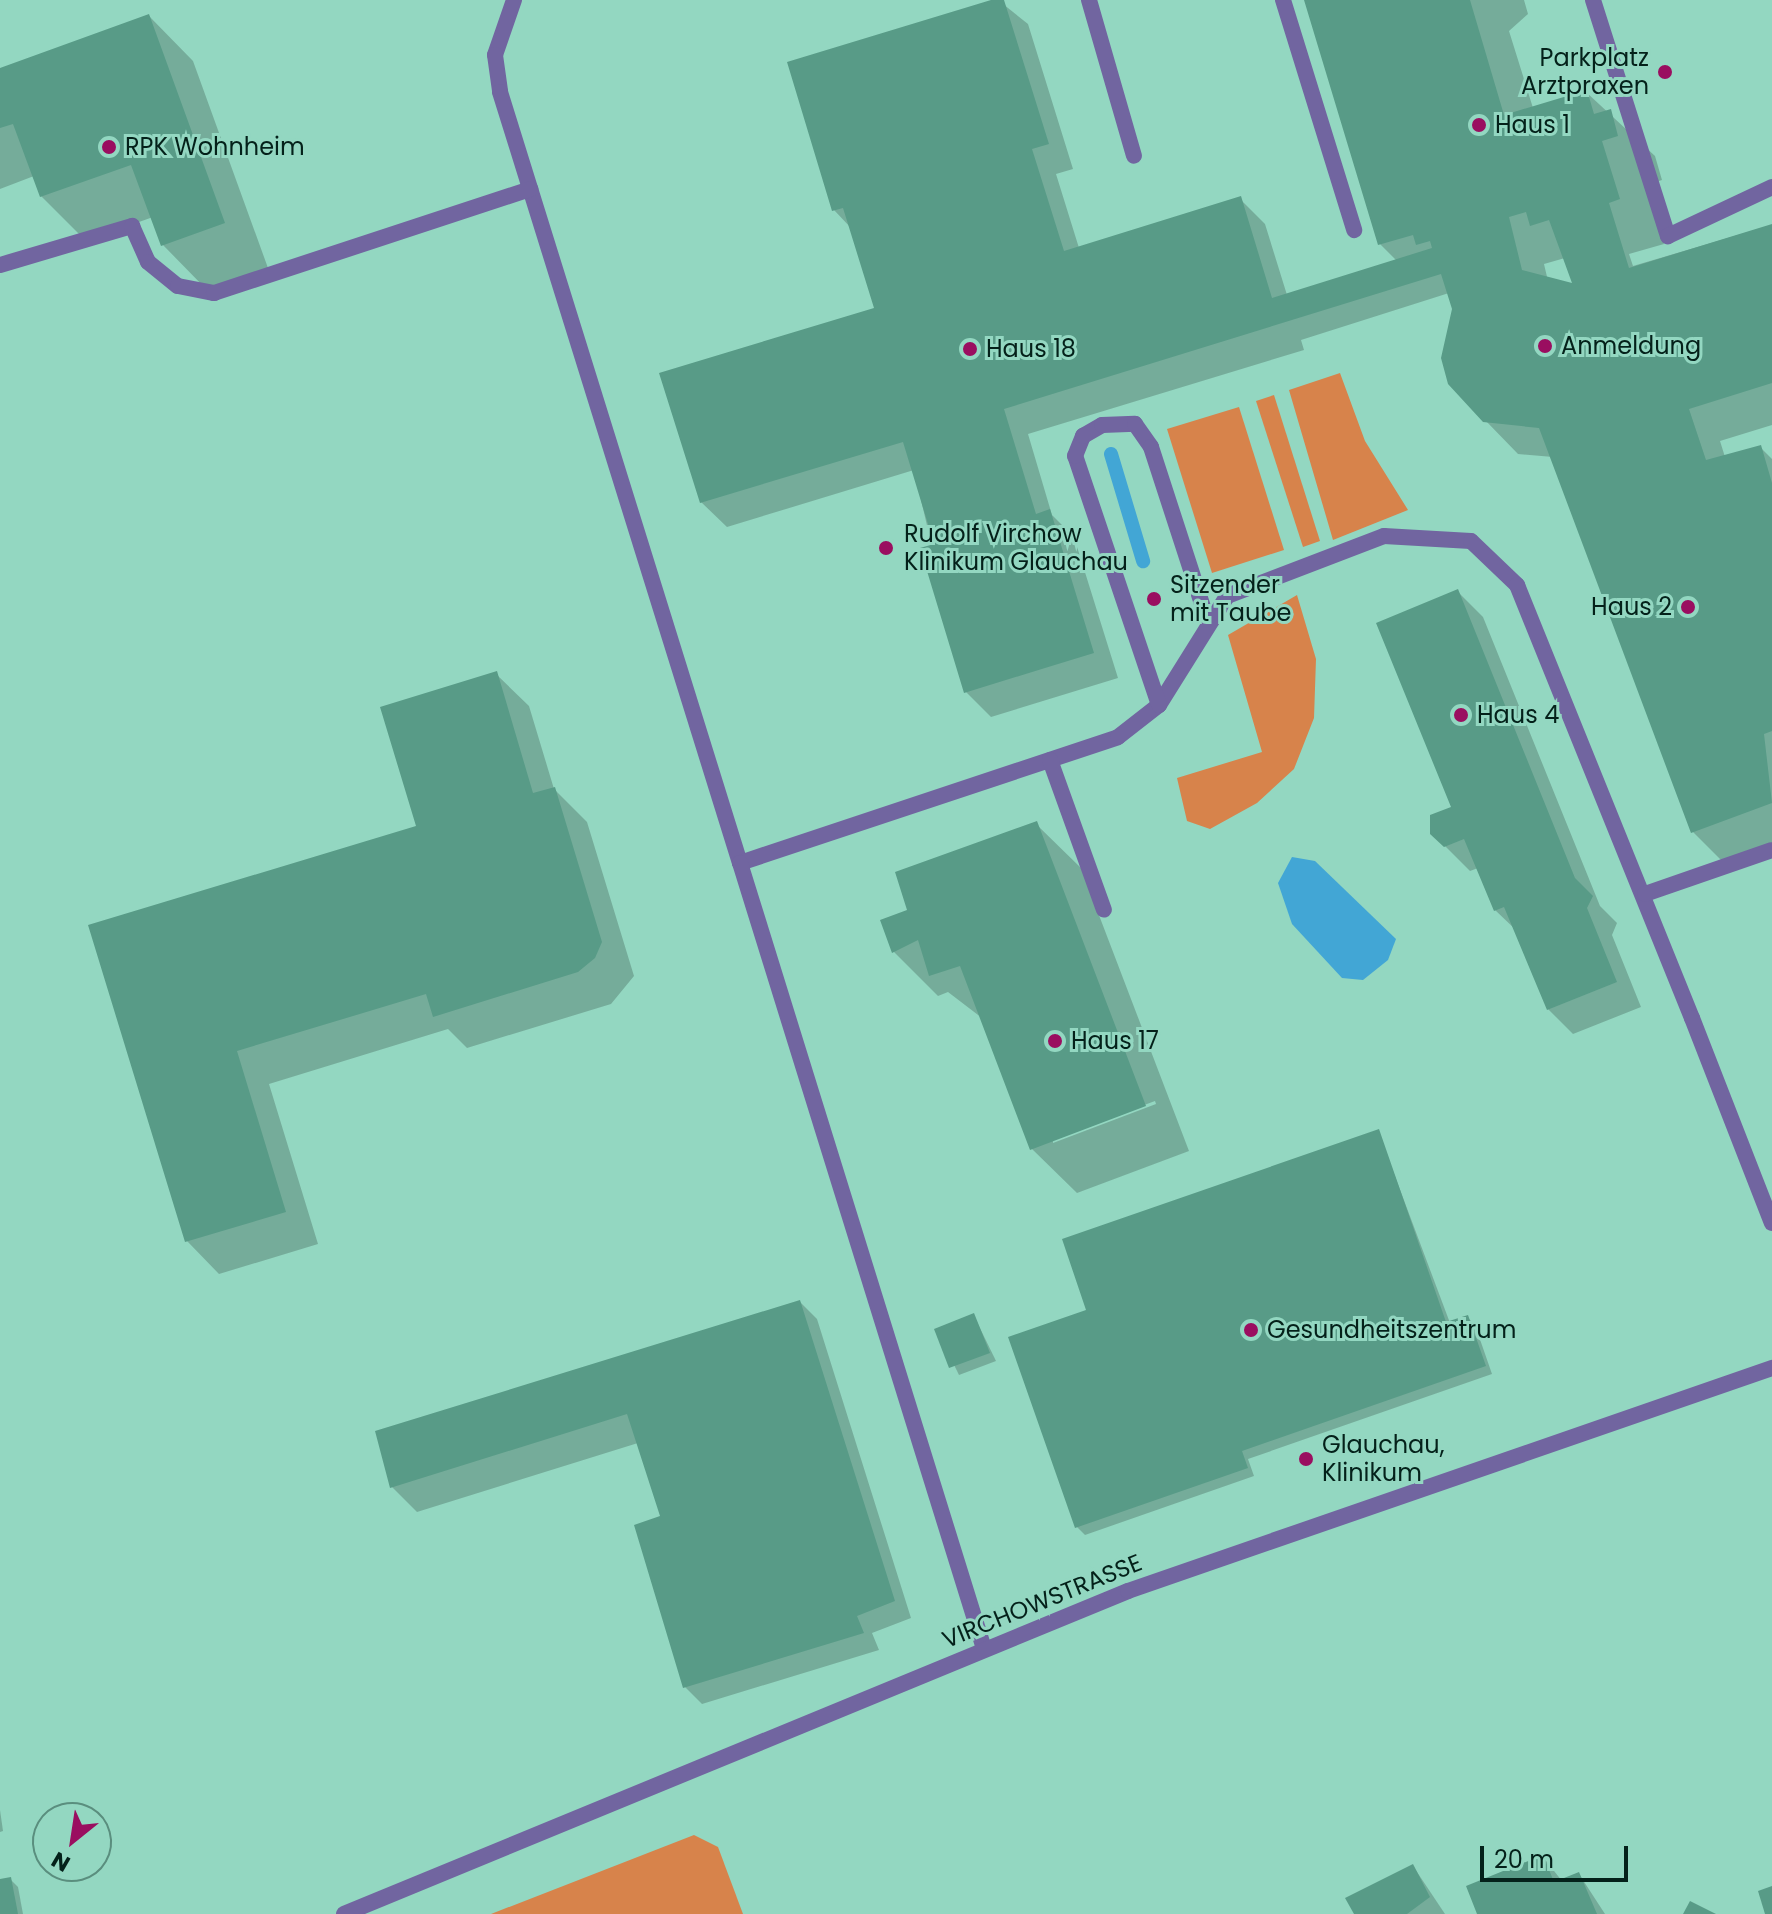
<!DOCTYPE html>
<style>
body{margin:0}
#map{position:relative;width:1772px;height:1914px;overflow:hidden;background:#93d7c1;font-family:Poppins,sans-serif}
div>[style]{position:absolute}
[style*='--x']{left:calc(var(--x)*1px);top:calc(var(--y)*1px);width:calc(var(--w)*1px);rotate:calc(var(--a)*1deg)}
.green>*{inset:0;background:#d7834b}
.water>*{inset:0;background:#42a6d5}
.shadow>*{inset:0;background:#0003}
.stream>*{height:14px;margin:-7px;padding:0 7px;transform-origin:7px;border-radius:7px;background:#42a6d5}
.building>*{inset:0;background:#589b87}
.service>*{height:16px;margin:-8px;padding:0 8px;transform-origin:8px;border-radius:8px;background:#7165a0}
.minor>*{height:16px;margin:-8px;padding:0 8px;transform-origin:8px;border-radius:8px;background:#7165a0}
.dots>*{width:22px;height:22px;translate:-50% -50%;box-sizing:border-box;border:4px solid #93d7c1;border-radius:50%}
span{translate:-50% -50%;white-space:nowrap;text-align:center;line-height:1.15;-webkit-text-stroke:6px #93d7c1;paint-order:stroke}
.poi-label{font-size:24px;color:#04211a}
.right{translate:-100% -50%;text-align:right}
.left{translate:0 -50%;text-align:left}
.street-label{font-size:24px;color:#04211a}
.north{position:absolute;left:32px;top:1802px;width:80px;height:80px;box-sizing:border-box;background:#93d7c1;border:2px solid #5a8e7e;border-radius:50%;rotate:210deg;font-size:22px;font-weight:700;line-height:32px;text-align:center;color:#04211a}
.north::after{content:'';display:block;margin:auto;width:28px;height:36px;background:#9a0e60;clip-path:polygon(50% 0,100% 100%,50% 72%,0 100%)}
.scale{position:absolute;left:1480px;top:1846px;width:148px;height:36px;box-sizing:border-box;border:4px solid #04211a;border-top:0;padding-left:10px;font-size:24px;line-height:28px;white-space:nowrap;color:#04211a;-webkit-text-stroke:6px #93d7c1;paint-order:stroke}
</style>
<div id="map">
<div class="green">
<div style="clip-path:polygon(1340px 373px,1365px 441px,1408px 510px,1333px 540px,1289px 390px)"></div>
<div style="clip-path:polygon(1274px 395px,1320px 541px,1303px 547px,1256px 401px)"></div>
<div style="clip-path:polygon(1239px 407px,1284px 550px,1212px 573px,1167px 429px)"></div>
<div style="clip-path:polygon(1297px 595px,1316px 659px,1314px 718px,1294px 769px,1257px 803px,1210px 829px,1187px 821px,1177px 778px,1262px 752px,1228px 635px)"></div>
<div style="clip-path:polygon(694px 1835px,718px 1847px,743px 1914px,491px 1914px)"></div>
</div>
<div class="water">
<div style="clip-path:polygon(1292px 857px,1315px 861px,1396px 939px,1388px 960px,1363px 980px,1342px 978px,1292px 924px,1278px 883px)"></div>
</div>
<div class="shadow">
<div style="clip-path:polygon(evenodd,998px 0,1028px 24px,1073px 169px,1056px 174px,1079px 248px,1240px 199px,1265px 224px,1287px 295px,1397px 261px,1380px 244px,1306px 0,1524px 0,1528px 14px,1509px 31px,1533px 108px,1586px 92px,1655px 156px,1662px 180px,1646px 185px,1664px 244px,1629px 254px,1633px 266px,1772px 225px,1772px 425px,1720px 441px,1725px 457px,1760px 447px,1772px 459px,1772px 847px,1725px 864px,1693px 832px,1553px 457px,1518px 454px,1485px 420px,1449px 293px,1301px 340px,1304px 350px,1028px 434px,1052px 515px,1074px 537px,1118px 678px,991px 717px,966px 692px,914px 470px,727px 527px,701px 502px,876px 309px,851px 228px,834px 210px,998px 0,1565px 258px,1574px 284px,1548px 281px,1544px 264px,1565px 258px)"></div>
<div style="clip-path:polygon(149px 16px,193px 61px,268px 268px,207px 290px,163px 245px,153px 217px,86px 241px,41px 196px,34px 176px,0 189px,0 70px)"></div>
<div style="clip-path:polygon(1458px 592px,1483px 617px,1600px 906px,1617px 923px,1612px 935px,1641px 1007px,1573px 1034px,1548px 1009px,1517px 931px,1495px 910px,1478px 868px,1470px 871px,1432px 833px,1454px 808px)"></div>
<div style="clip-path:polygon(496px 674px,529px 706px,554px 789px,587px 822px,634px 976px,611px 1004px,467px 1048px,448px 1029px,269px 1084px,318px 1244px,219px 1274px,187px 1241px,91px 927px,418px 828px)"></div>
<div style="clip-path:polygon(evenodd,1036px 824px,1081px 868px,1189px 1151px,1077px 1193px,1032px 1149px,982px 1018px,948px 992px,938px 996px,894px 952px,910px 911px,1036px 824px,1155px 1101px,1156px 1104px,1053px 1143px,1053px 1139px,1155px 1101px)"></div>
<div style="clip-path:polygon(1378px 1131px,1450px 1323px,1467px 1317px,1475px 1325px,1492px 1374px,1248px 1459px,1254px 1476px,1085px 1535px,1077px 1527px,1089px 1311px)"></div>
<div style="clip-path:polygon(800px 1302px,817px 1319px,911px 1618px,872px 1633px,879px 1650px,702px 1704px,685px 1687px,637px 1526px,662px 1517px,638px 1443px,417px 1512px,392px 1487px,377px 1433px)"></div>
<div style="clip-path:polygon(974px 1316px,996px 1361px,959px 1375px,937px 1330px)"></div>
<div style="clip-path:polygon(0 1810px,3px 1831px,0 1832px)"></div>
<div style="clip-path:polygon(1543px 1857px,1562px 1881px,1579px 1874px,1605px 1914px,1479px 1914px)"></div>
<div style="clip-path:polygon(1413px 1866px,1445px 1914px,1356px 1914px)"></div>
<div style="clip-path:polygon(10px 1879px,18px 1887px,23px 1914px,0 1914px,0 1881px)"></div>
</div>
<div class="stream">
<div style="--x:1111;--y:454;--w:112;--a:73.3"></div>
</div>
<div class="building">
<div style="clip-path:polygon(evenodd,991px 0,1004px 0,1049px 144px,1032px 149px,1064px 251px,1241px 196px,1272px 298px,1432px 248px,1430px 241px,1416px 245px,1413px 235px,1378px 245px,1304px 0,1470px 0,1504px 115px,1587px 90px,1594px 114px,1611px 109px,1618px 136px,1602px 141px,1620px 199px,1609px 203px,1629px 268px,1772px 224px,1772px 383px,1689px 409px,1706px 460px,1761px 445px,1772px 483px,1772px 731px,1764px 734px,1772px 803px,1691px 833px,1539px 428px,1483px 422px,1448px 384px,1441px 358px,1452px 309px,1441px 274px,1004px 409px,1036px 514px,1050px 509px,1094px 653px,1045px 668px,964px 693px,920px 548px,934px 544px,903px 442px,700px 503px,659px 373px,874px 308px,843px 208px,832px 211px,787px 62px,991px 0,1526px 212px,1530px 226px,1549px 220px,1572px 283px,1522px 270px,1509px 217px,1526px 212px)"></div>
<div style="clip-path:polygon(149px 14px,225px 223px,161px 246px,131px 165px,40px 197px,13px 124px,0 128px,0 68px)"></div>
<div style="clip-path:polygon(1458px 589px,1575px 878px,1593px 896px,1587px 908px,1617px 982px,1547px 1010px,1504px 907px,1494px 911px,1464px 839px,1444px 847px,1430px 834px,1430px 815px,1451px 807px,1376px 623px)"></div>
<div style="clip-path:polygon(497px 671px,533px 793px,555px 787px,602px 942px,595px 958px,578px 972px,433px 1017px,426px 994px,237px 1051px,286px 1212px,185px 1242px,88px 925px,416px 826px,380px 707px)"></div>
<div style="clip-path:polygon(1037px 821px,1146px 1106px,1030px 1150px,960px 966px,929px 976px,918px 940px,892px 953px,880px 920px,907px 910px,895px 872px)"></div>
<div style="clip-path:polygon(1379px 1129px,1446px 1322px,1468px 1315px,1486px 1366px,1242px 1451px,1248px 1468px,1075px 1528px,1008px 1337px,1086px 1310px,1062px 1239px)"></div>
<div style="clip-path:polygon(800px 1300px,895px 1601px,857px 1616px,864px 1633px,683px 1688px,634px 1525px,660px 1516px,627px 1414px,390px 1488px,375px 1431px)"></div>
<div style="clip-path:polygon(974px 1313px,990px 1353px,949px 1368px,934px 1329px)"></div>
<div style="clip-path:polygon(1543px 1855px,1554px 1882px,1579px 1872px,1597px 1914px,1477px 1914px,1466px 1886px)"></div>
<div style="clip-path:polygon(1413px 1864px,1430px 1897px,1407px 1914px,1354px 1914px,1345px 1898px)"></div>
<div style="clip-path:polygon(11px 1877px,18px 1914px,0 1914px,0 1879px)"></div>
<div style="clip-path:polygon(1772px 1886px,1772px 1914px,1765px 1914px,1758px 1891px)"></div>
<div style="clip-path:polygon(1690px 1901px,1716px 1914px,1683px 1914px)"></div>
</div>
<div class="service">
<div style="--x:514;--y:0;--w:58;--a:109.1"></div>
<div style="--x:495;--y:55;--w:37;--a:82"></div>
<div style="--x:500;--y:92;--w:807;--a:72.71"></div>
<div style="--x:740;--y:863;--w:398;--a:-18.4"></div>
<div style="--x:1118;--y:737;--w:52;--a:-38"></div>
<div style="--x:1159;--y:705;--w:128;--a:-58"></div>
<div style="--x:1227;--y:596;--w:168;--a:-20.9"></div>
<div style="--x:1384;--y:536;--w:87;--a:3.3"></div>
<div style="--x:1471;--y:541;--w:64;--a:43.7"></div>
<div style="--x:1517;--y:585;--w:467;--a:68"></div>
<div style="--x:1089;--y:0;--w:162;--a:73.9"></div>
<div style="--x:1283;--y:0;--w:241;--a:72.8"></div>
<div style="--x:1593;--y:0;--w:248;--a:72.4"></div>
<div style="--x:1668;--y:236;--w:115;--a:-25.2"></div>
<div style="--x:0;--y:265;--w:138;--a:-16.5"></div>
<div style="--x:132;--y:226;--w:39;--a:66"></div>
<div style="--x:148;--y:262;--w:38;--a:39"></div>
<div style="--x:178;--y:286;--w:37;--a:11"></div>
<div style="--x:214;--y:293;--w:333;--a:-18.2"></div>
<div style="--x:1159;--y:705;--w:263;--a:-108.6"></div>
<div style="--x:1075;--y:456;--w:22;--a:-68"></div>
<div style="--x:1083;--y:436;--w:22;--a:-30"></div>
<div style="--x:1102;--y:425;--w:33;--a:-2"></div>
<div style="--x:1135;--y:424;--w:28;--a:55"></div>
<div style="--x:1151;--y:447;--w:181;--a:72"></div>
<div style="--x:1050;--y:760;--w:159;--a:70.2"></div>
<div style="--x:740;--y:863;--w:823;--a:72.75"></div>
<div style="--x:1645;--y:894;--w:134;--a:-19.1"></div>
</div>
<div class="minor">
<div style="--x:1692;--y:1018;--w:220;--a:68.7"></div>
<div style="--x:344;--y:1914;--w:848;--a:-22.39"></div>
<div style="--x:1128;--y:1591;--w:682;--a:-19.1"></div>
</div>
<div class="dots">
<div style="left:1665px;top:72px;background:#9a0e60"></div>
<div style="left:1479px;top:125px;background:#9a0e60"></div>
<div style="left:109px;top:147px;background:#9a0e60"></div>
<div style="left:1545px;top:346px;background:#9a0e60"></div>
<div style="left:970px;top:349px;background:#9a0e60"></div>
<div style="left:886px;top:548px;background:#9a0e60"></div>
<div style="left:1154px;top:599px;background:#9a0e60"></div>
<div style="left:1688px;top:607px;background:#9a0e60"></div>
<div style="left:1461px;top:715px;background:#9a0e60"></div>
<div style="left:1055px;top:1041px;background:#9a0e60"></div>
<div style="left:1251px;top:1330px;background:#9a0e60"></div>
<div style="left:1306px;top:1459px;background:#9a0e60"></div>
</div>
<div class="poi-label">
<span class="right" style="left:1649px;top:72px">Parkplatz<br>Arztpraxen</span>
<span class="left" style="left:1495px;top:125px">Haus 1</span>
<span class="left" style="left:125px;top:147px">RPK Wohnheim</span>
<span class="left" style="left:1561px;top:346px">Anmeldung</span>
<span class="left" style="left:986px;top:349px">Haus 18</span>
<span class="left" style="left:904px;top:548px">Rudolf Virchow<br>Klinikum Glauchau</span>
<span class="left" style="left:1170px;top:599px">Sitzender<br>mit Taube</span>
<span class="right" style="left:1672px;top:607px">Haus 2</span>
<span class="left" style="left:1477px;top:715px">Haus 4</span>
<span class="left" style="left:1071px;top:1041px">Haus 17</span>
<span class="left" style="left:1267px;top:1330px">Gesundheitszentrum</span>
<span class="left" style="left:1322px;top:1459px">Glauchau,<br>Klinikum</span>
</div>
<div class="street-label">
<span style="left:1042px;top:1601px;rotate:-22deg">VIRCHOWSTRASSE</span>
</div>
<div class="north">N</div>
<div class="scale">20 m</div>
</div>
